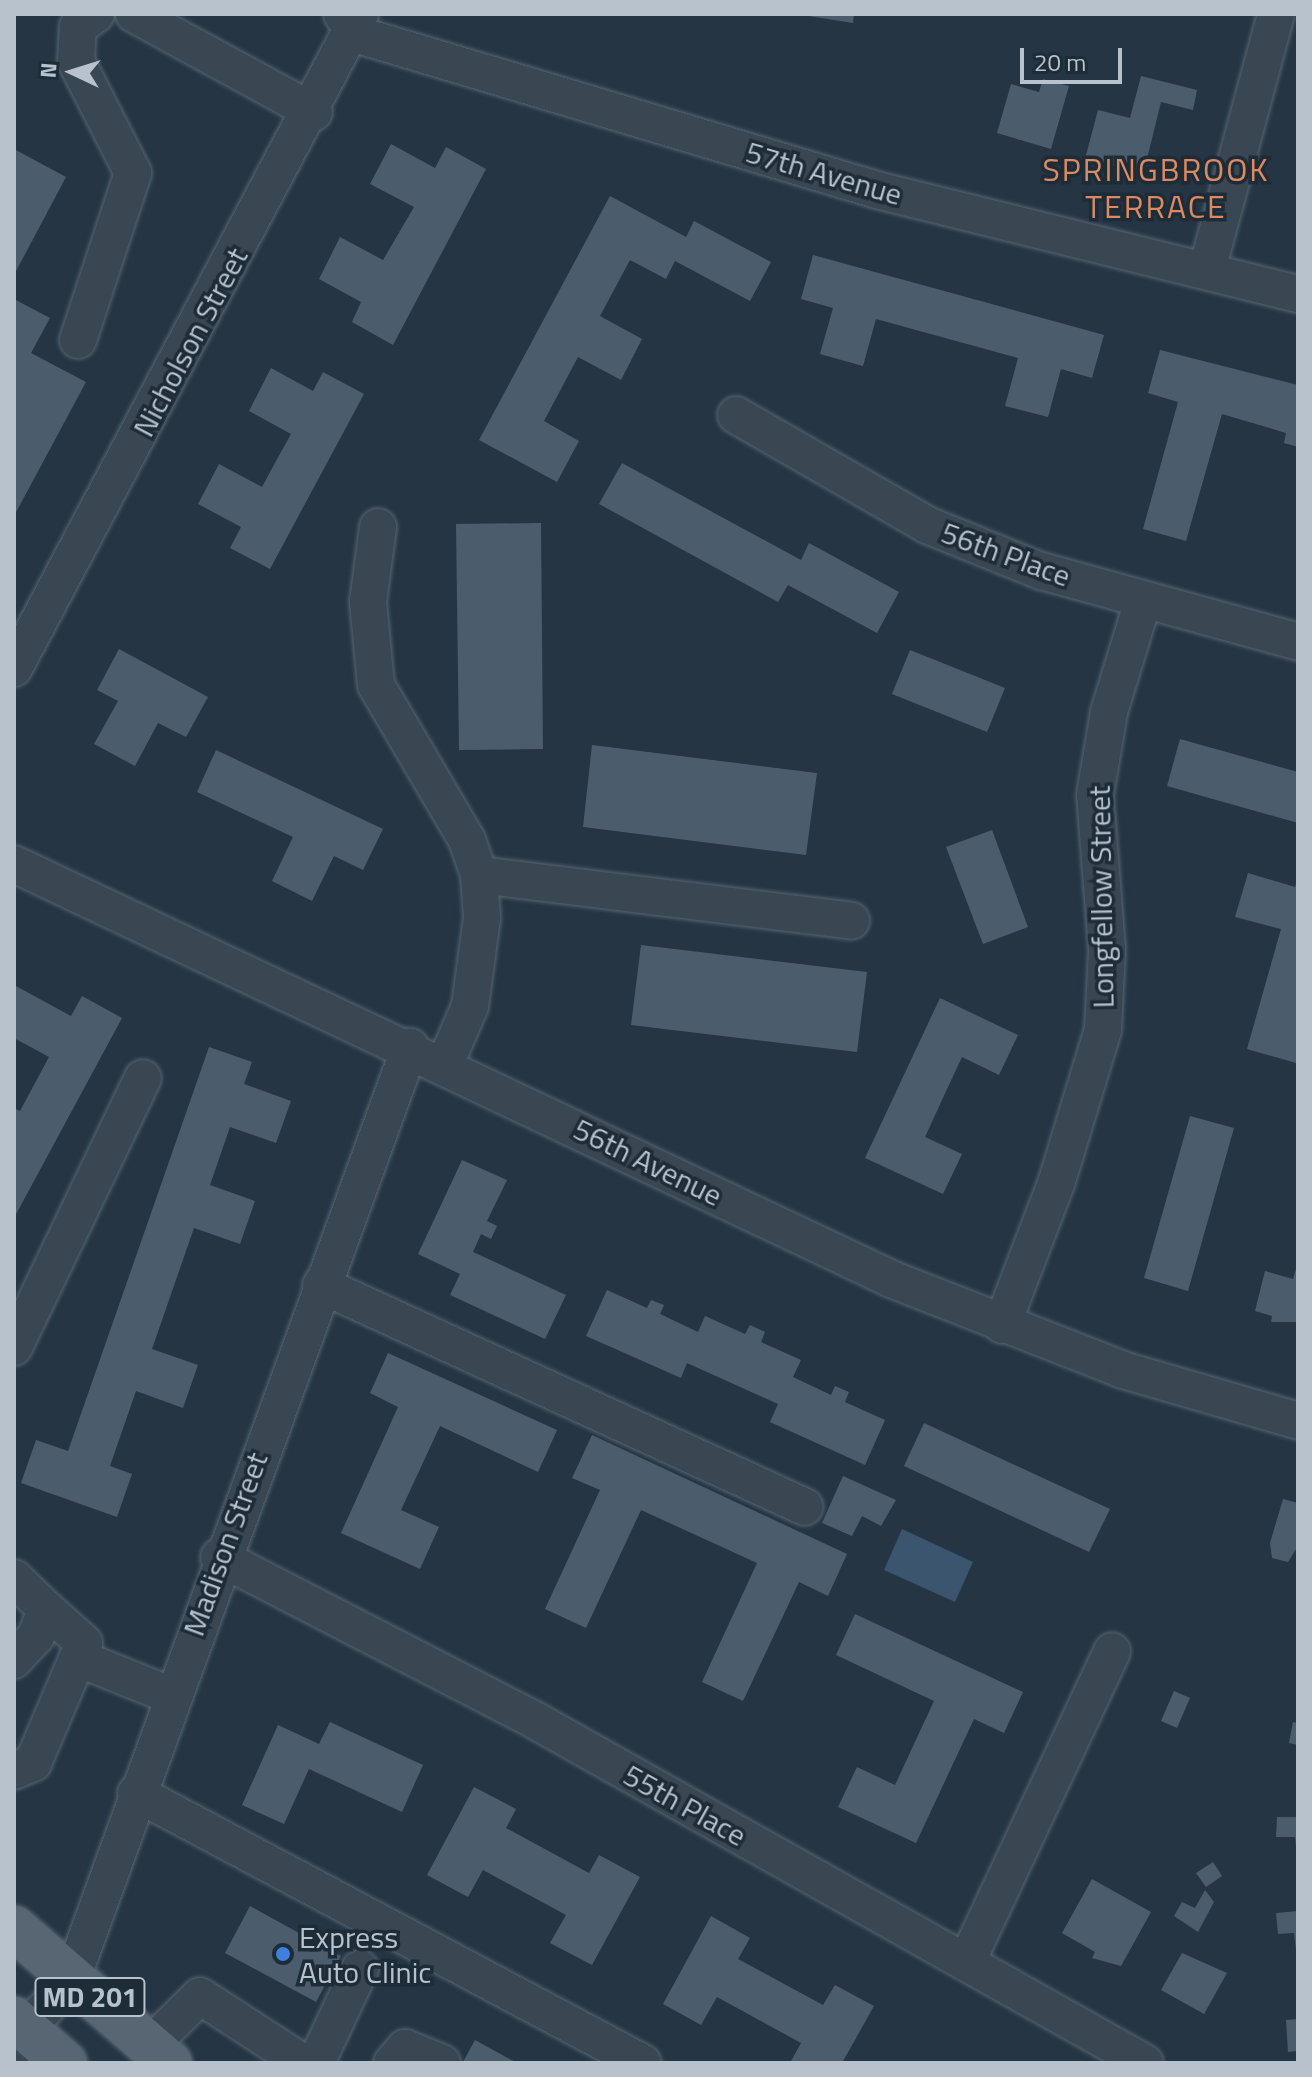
<!DOCTYPE html>
<style>
body{margin:0}
#map{position:relative;width:1312px;height:2077px;overflow:hidden;background:#253544;font-family:"Titillium Web",sans-serif}
div>[style]{position:absolute}
[style*='--x']{left:calc(var(--x)*1px);top:calc(var(--y)*1px);width:calc(var(--w)*1px);rotate:calc(var(--a)*1deg)}
.water>*{inset:0;background:#3a556d}
.building>*{inset:0;background:#4b5d6c}
.roads{filter:drop-shadow(0 0 2px #586570) drop-shadow(0 0 2px #586570)}
.minor>*{height:36px;margin:-18px;padding:0 18px;transform-origin:18px;border-radius:18px;background:#3a4753}
.major>*{height:44px;margin:-22px;padding:0 22px;transform-origin:22px;border-radius:22px;background:#586673}
.dots>*{width:22px;height:22px;translate:-50% -50%;box-sizing:border-box;border:4px solid #1e2c38;border-radius:50%}
span{translate:-50% -50%;white-space:nowrap;text-align:center;line-height:1.15;-webkit-text-stroke:7px #1e2c38;paint-order:stroke}
.shield-label span{padding:2px 6px;background:#1e2c38;border:2px solid;border-radius:6px;-webkit-text-stroke-width:0}
.shield-label{font-size:28px;color:#b7c2cd;font-weight:700}
.street-label{font-size:30px;color:#b7c2cd}
.poi-label{font-size:30px;color:#b7c2cd}
.left{translate:0 -50%;text-align:left}
.neighbourhood-label{font-size:32px;color:#dc8a63;letter-spacing:2px}
.frame{position:absolute;inset:0;border:16px solid #b7c2cd;pointer-events:none}
.north{position:absolute;left:32px;top:32px;width:80px;height:80px;-webkit-text-stroke:6px #1e2c38;paint-order:stroke;rotate:274deg;font-size:22px;font-weight:700;line-height:32px;text-align:center;color:#b7c2cd}
.north::after{content:'';display:block;margin:auto;width:28px;height:36px;background:#b7c2cd;clip-path:polygon(50% 0,100% 100%,50% 72%,0 100%)}
.scale{position:absolute;left:1020px;top:48px;width:102px;height:36px;box-sizing:border-box;border:4px solid #b7c2cd;border-top:0;padding-left:10px;font-size:24px;line-height:28px;white-space:nowrap;color:#b7c2cd;-webkit-text-stroke:6px #1e2c38;paint-order:stroke}
</style>
<div id="map">
<div class="water">
<div style="clip-path:polygon(902px 1529px,973px 1562px,955px 1602px,884px 1570px)"></div>
</div>
<div class="building">
<div style="clip-path:polygon(796px 14px,854px 14px,853px 23px)"></div>
<div style="clip-path:polygon(1141px 76px,1197px 90px,1193px 110px,1161px 102px,1146px 163px,1149px 175px,1085px 159px,1098px 110px,1130px 118px)"></div>
<div style="clip-path:polygon(1043px 79px,1069px 86px,1051px 149px,997px 133px,1011px 84px,1039px 92px)"></div>
<div style="clip-path:polygon(391px 144px,435px 168px,446px 147px,486px 169px,393px 345px,352px 322px,361px 302px,319px 279px,340px 237px,383px 260px,414px 207px,370px 184px)"></div>
<div style="clip-path:polygon(14px 149px,66px 177px,14px 275px)"></div>
<div style="clip-path:polygon(610px 196px,686px 237px,694px 221px,771px 262px,750px 301px,675px 261px,666px 279px,630px 260px,600px 316px,642px 339px,621px 380px,578px 357px,544px 421px,579px 441px,557px 482px,479px 440px)"></div>
<div style="clip-path:polygon(813px 255px,1104px 335px,1092px 378px,1061px 369px,1048px 417px,1005px 406px,1018px 358px,876px 319px,863px 366px,820px 354px,833px 308px,801px 299px)"></div>
<div style="clip-path:polygon(14px 299px,50px 318px,31px 353px,86px 382px,14px 516px)"></div>
<div style="clip-path:polygon(1160px 350px,1298px 385px,1298px 447px,1284px 443px,1286px 433px,1222px 414px,1186px 541px,1143px 529px,1178px 402px,1148px 393px)"></div>
<div style="clip-path:polygon(271px 368px,313px 391px,323px 372px,364px 394px,270px 569px,230px 548px,241px 527px,198px 504px,219px 464px,262px 487px,276px 461px,291px 434px,249px 411px)"></div>
<div style="clip-path:polygon(622px 463px,801px 560px,809px 543px,899px 592px,877px 633px,788px 585px,778px 602px,599px 504px)"></div>
<div style="clip-path:polygon(541px 523px,543px 749px,459px 750px,456px 524px)"></div>
<div style="clip-path:polygon(119px 649px,208px 697px,186px 737px,158px 723px,135px 766px,94px 744px,118px 701px,97px 690px)"></div>
<div style="clip-path:polygon(910px 650px,1005px 688px,987px 732px,892px 694px)"></div>
<div style="clip-path:polygon(1180px 739px,1298px 772px,1298px 823px,1167px 786px)"></div>
<div style="clip-path:polygon(592px 745px,817px 773px,806px 855px,583px 827px)"></div>
<div style="clip-path:polygon(216px 750px,383px 829px,363px 870px,334px 856px,312px 901px,272px 881px,293px 837px,197px 792px)"></div>
<div style="clip-path:polygon(992px 830px,1028px 927px,983px 944px,946px 847px)"></div>
<div style="clip-path:polygon(1248px 873px,1295px 887px,1298px 877px,1296px 1063px,1247px 1049px,1281px 929px,1235px 917px)"></div>
<div style="clip-path:polygon(641px 945px,867px 972px,857px 1052px,631px 1025px)"></div>
<div style="clip-path:polygon(14px 985px,71px 1016px,82px 996px,122px 1018px,14px 1218px,14px 1108px,20px 1111px,49px 1057px,14px 1038px)"></div>
<div style="clip-path:polygon(940px 998px,1018px 1035px,999px 1075px,962px 1057px,942px 1100px,925px 1137px,962px 1154px,943px 1194px,865px 1158px)"></div>
<div style="clip-path:polygon(209px 1047px,252px 1062px,244px 1084px,291px 1101px,276px 1143px,230px 1127px,210px 1185px,255px 1201px,240px 1244px,194px 1228px,152px 1349px,198px 1365px,183px 1408px,136px 1391px,110px 1466px,132px 1474px,117px 1517px,21px 1483px,36px 1440px,68px 1451px)"></div>
<div style="clip-path:polygon(1190px 1116px,1234px 1128px,1188px 1291px,1144px 1278px)"></div>
<div style="clip-path:polygon(462px 1160px,507px 1180px,487px 1221px,497px 1226px,491px 1239px,481px 1234px,473px 1252px,566px 1295px,545px 1339px,450px 1295px,460px 1274px,418px 1254px)"></div>
<div style="clip-path:polygon(1298px 1262px,1298px 1322px,1271px 1322px,1272px 1316px,1255px 1311px,1265px 1271px,1293px 1279px)"></div>
<div style="clip-path:polygon(607px 1290px,647px 1308px,651px 1300px,664px 1305px,660px 1314px,698px 1332px,705px 1316px,745px 1334px,750px 1325px,765px 1332px,761px 1342px,801px 1360px,793px 1377px,831px 1395px,835px 1386px,849px 1392px,845px 1402px,885px 1420px,865px 1465px,770px 1422px,778px 1404px,687px 1363px,681px 1378px,586px 1336px)"></div>
<div style="clip-path:polygon(388px 1353px,557px 1430px,538px 1472px,440px 1426px,401px 1510px,439px 1527px,420px 1569px,341px 1533px,398px 1407px,370px 1393px)"></div>
<div style="clip-path:polygon(924px 1423px,1110px 1509px,1089px 1552px,904px 1466px)"></div>
<div style="clip-path:polygon(592px 1435px,847px 1554px,828px 1596px,799px 1582px,743px 1701px,702px 1682px,757px 1563px,641px 1510px,586px 1628px,545px 1609px,600px 1490px,572px 1478px)"></div>
<div style="clip-path:polygon(843px 1476px,896px 1500px,881px 1526px,862px 1516px,852px 1536px,822px 1523px)"></div>
<div style="clip-path:polygon(1283px 1499px,1298px 1503px,1298px 1546px,1288px 1562px,1272px 1558px,1270px 1543px)"></div>
<div style="clip-path:polygon(855px 1614px,1023px 1692px,1004px 1733px,974px 1719px,916px 1843px,838px 1807px,857px 1767px,895px 1785px,934px 1701px,836px 1655px)"></div>
<div style="clip-path:polygon(1174px 1691px,1190px 1698px,1177px 1728px,1161px 1721px)"></div>
<div style="clip-path:polygon(330px 1722px,423px 1765px,402px 1812px,309px 1769px,284px 1824px,242px 1805px,278px 1725px,319px 1744px)"></div>
<div style="clip-path:polygon(1293px 1722px,1298px 1723px,1298px 1745px,1289px 1743px)"></div>
<div style="clip-path:polygon(474px 1787px,516px 1809px,506px 1828px,589px 1873px,599px 1855px,640px 1877px,592px 1965px,550px 1943px,566px 1915px,483px 1870px,468px 1897px,427px 1875px)"></div>
<div style="clip-path:polygon(1277px 1817px,1298px 1817px,1298px 1867px,1295px 1837px,1276px 1837px)"></div>
<div style="clip-path:polygon(1213px 1862px,1222px 1876px,1206px 1887px,1196px 1873px)"></div>
<div style="clip-path:polygon(1092px 1879px,1151px 1912px,1121px 1966px,1092px 1958px,1095px 1952px,1062px 1933px)"></div>
<div style="clip-path:polygon(1205px 1890px,1214px 1902px,1198px 1932px,1174px 1916px,1182px 1902px,1195px 1908px)"></div>
<div style="clip-path:polygon(250px 1906px,341px 1956px,316px 2002px,225px 1953px)"></div>
<div style="clip-path:polygon(1298px 1911px,1298px 1950px,1296px 1950px,1294px 1933px,1278px 1934px,1276px 1913px)"></div>
<div style="clip-path:polygon(711px 1916px,750px 1938px,738px 1959px,823px 2005px,835px 1985px,874px 2006px,842px 2063px,790px 2063px,801px 2043px,717px 1997px,701px 2025px,663px 2004px)"></div>
<div style="clip-path:polygon(1182px 1953px,1227px 1973px,1204px 2014px,1161px 1990px)"></div>
<div style="clip-path:polygon(1298px 2019px,1298px 2051px,1288px 2052px,1286px 2020px)"></div>
<div style="clip-path:polygon(475px 2040px,517px 2063px,463px 2062px)"></div>
</div>
<div class="roads">
<div class="minor">
<div style="--x:134;--y:14;--w:205;--a:28.6"></div>
<div style="--x:342;--y:14;--w:24;--a:57"></div>
<div style="--x:355;--y:34;--w:545;--a:16.64"></div>
<div style="--x:877;--y:190;--w:434;--a:13.9"></div>
<div style="--x:1207;--y:270;--w:265;--a:-74.9"></div>
<div style="--x:78;--y:340;--w:176;--a:-71.8"></div>
<div style="--x:133;--y:173;--w:126;--a:-117"></div>
<div style="--x:76;--y:61;--w:34;--a:-87"></div>
<div style="--x:78;--y:27;--w:22;--a:-36"></div>
<div style="--x:736;--y:415;--w:220;--a:29.9"></div>
<div style="--x:927;--y:525;--w:123;--a:22"></div>
<div style="--x:1041;--y:571;--w:267;--a:15.4"></div>
<div style="--x:378;--y:527;--w:76;--a:97.6"></div>
<div style="--x:368;--y:602;--w:83;--a:84.5"></div>
<div style="--x:376;--y:685;--w:180;--a:59.6"></div>
<div style="--x:467;--y:840;--w:37;--a:71"></div>
<div style="--x:479;--y:875;--w:43;--a:86"></div>
<div style="--x:482;--y:918;--w:89;--a:97.8"></div>
<div style="--x:470;--y:1006;--w:63;--a:113.3"></div>
<div style="--x:14;--y:668;--w:740;--a:-62.12"></div>
<div style="--x:14;--y:864;--w:970;--a:25.32"></div>
<div style="--x:891;--y:1279;--w:249;--a:21.4"></div>
<div style="--x:1123;--y:1370;--w:182;--a:16.2"></div>
<div style="--x:479;--y:875;--w:375;--a:7"></div>
<div style="--x:321;--y:1285;--w:532;--a:24.64"></div>
<div style="--x:1002;--y:1325;--w:154;--a:-69.1"></div>
<div style="--x:1057;--y:1181;--w:158;--a:-73.1"></div>
<div style="--x:1103;--y:1030;--w:80;--a:-87.1"></div>
<div style="--x:1107;--y:950;--w:155;--a:-94.4"></div>
<div style="--x:1095;--y:795;--w:84;--a:-80.4"></div>
<div style="--x:1109;--y:712;--w:116;--a:-73"></div>
<div style="--x:14;--y:1347;--w:298;--a:-64.4"></div>
<div style="--x:219;--y:1557;--w:359;--a:27.3"></div>
<div style="--x:538;--y:1722;--w:696;--a:29.33"></div>
<div style="--x:14;--y:1578;--w:45;--a:44.1"></div>
<div style="--x:46;--y:1609;--w:29;--a:110"></div>
<div style="--x:36;--y:1636;--w:33;--a:133"></div>
<div style="--x:78;--y:1658;--w:99;--a:21.9"></div>
<div style="--x:14;--y:1771;--w:21;--a:-23"></div>
<div style="--x:33;--y:1763;--w:130;--a:-67"></div>
<div style="--x:84;--y:1643;--w:51;--a:-138.2"></div>
<div style="--x:136;--y:1793;--w:574;--a:28.04"></div>
<div style="--x:967;--y:1961;--w:342;--a:-64.9"></div>
<div style="--x:25;--y:2030;--w:67;--a:-46.8"></div>
<div style="--x:71;--y:1981;--w:994;--a:-70.05"></div>
<div style="--x:149;--y:2046;--w:71;--a:-44.4"></div>
<div style="--x:200;--y:1996;--w:123;--a:33"></div>
<div style="--x:23;--y:2063;--w:28;--a:-67"></div>
<div style="--x:316;--y:2063;--w:104;--a:-64.9"></div>
<div style="--x:392;--y:2063;--w:20;--a:-49"></div>
<div style="--x:405;--y:2048;--w:40;--a:22"></div>
</div>
<div class="major">
<div style="--x:14;--y:1928;--w:206;--a:40.9"></div>
<div style="--x:14;--y:2019;--w:67;--a:40.8"></div>
</div>
</div>
<div class="dots">
<div style="left:283px;top:1954px;background:#3f7fe0"></div>
</div>
<div class="shield-label">
<span style="left:90px;top:1997px">MD 201</span>
</div>
<div class="street-label">
<span style="left:824px;top:173px;rotate:16deg">57th Avenue</span>
<span style="left:190px;top:342px;rotate:-62deg">Nicholson Street</span>
<span style="left:1006px;top:554px;rotate:20deg">56th Place</span>
<span style="left:1101px;top:897px;rotate:-91deg">Longfellow Street</span>
<span style="left:648px;top:1162px;rotate:26deg">56th Avenue</span>
<span style="left:225px;top:1544px;rotate:-70deg">Madison Street</span>
<span style="left:685px;top:1805px;rotate:29deg">55th Place</span>
</div>
<div class="poi-label">
<span class="left" style="left:299px;top:1954px">Express<br>Auto Clinic</span>
</div>
<div class="neighbourhood-label">
<span style="left:1156px;top:188px">SPRINGBROOK<br>TERRACE</span>
</div>
<div class="frame"></div>
<div class="north">N</div>
<div class="scale">20 m</div>
</div>
